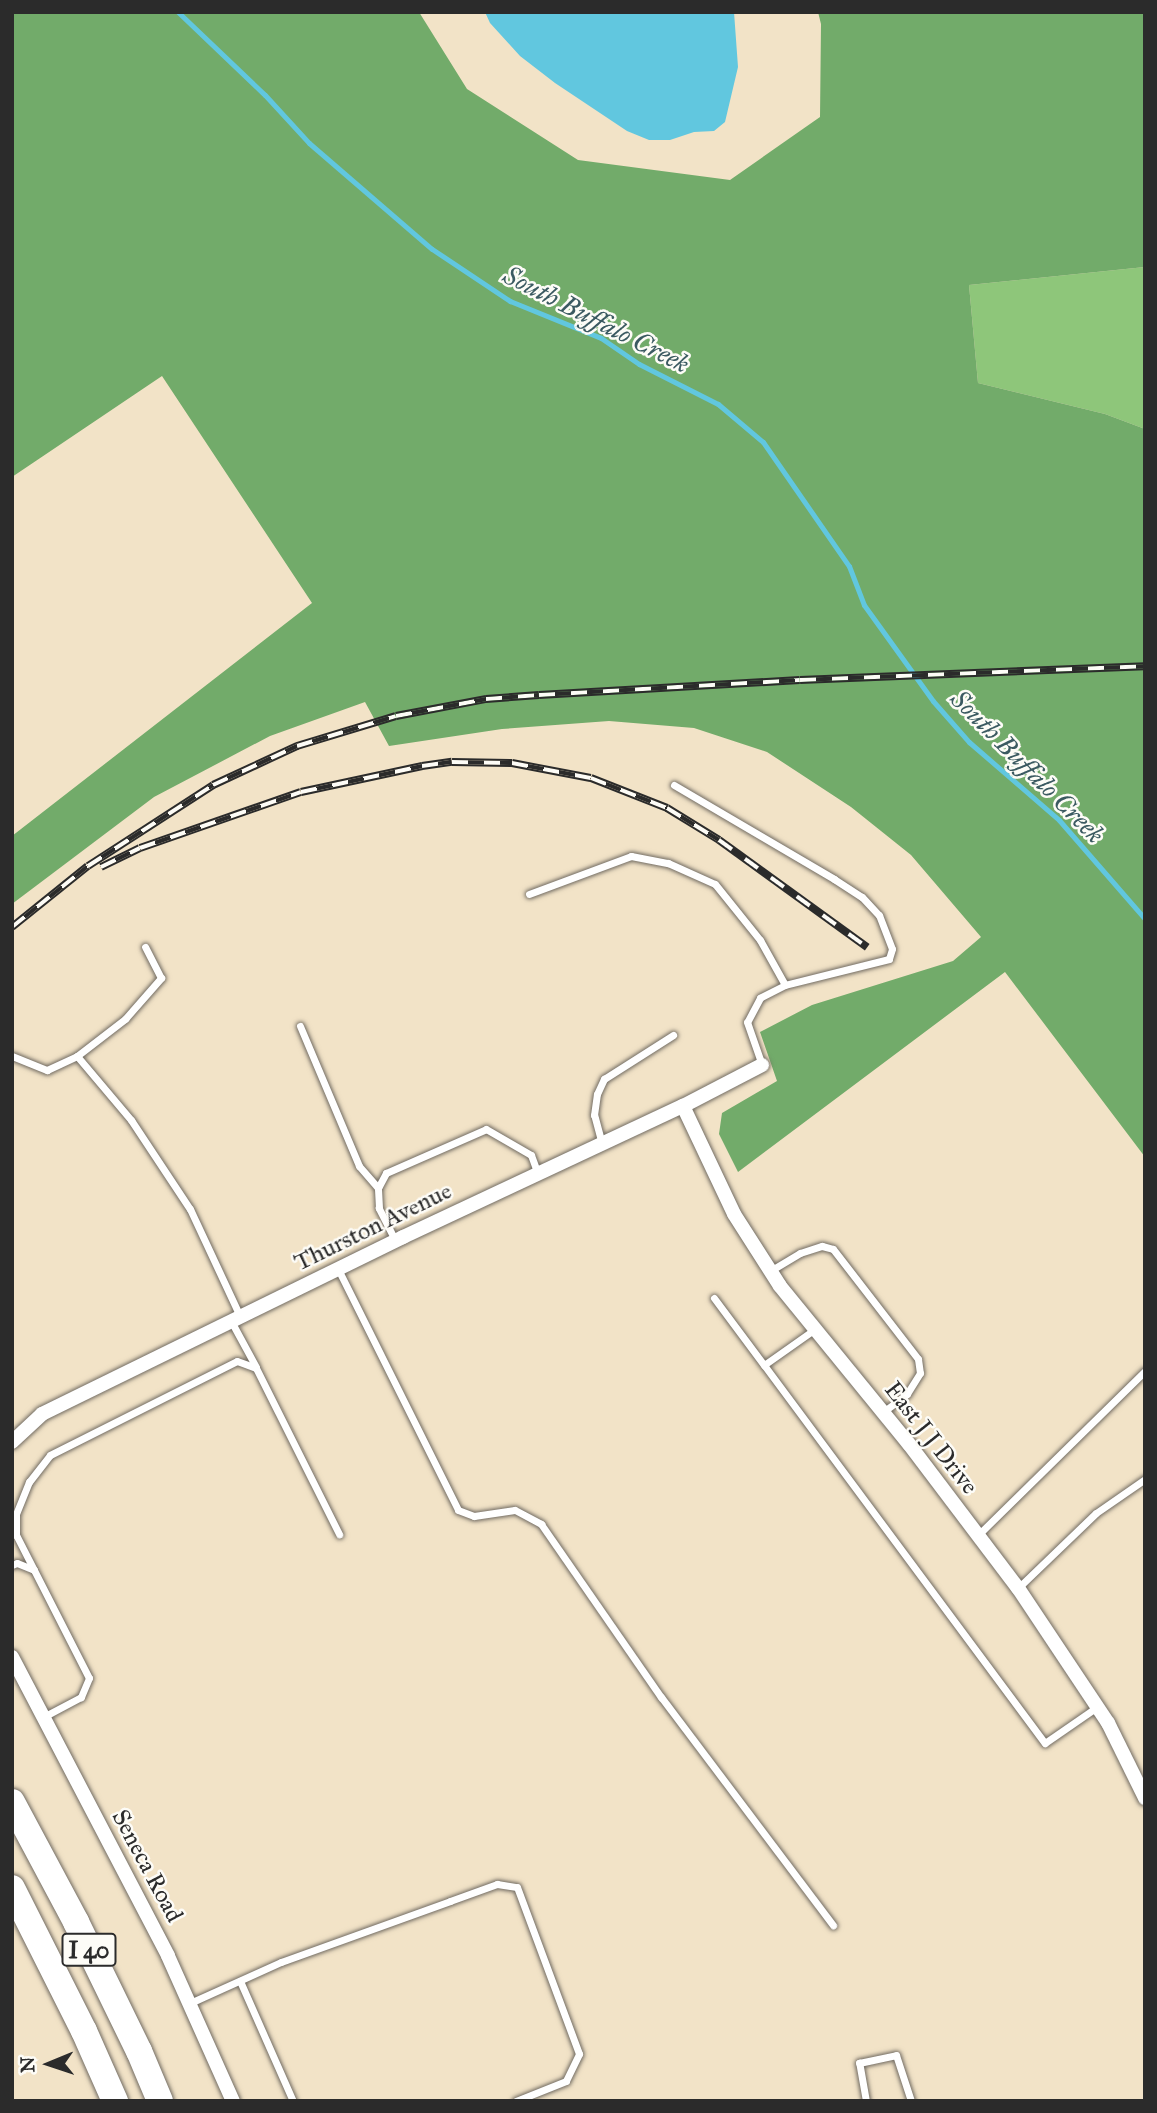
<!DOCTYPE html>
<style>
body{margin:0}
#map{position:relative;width:1157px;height:2113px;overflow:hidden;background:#f2e3c7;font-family:"IM FELL Great Primer",serif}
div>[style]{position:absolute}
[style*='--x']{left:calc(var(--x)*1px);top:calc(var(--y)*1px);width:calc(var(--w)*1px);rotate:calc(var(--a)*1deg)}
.green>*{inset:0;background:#8ec67a}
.forest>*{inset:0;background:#72ab6a}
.water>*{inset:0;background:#61c7df}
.stream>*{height:5px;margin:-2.5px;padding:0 2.5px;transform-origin:2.5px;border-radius:2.5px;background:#61c7df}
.roads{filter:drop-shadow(0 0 2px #716b62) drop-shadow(0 0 2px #716b62)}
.service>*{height:7px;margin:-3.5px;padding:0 3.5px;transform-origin:3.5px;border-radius:3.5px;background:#fff}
.minor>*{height:14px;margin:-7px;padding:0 7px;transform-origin:7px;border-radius:7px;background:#fff}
.motorway>*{height:26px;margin:-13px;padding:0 13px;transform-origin:13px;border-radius:13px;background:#fff}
.rail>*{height:8px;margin-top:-4px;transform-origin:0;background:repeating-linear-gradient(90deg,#fdfcf7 0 16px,#2b2b2b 0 32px);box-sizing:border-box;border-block:2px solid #2b2b2b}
span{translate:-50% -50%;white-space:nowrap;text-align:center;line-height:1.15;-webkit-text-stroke:5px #fdfcf7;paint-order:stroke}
.shield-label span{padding:2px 5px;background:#fdfcf7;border:2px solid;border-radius:5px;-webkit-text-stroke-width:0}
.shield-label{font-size:23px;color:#2b2b2b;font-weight:700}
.street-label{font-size:24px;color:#2b2b2b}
.water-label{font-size:26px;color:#3b5a61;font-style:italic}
.frame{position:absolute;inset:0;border:14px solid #2b2b2b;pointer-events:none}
.north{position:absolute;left:14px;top:2029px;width:70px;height:70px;-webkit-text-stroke:5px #fdfcf7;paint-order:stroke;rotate:268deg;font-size:19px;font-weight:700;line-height:28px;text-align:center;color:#2b2b2b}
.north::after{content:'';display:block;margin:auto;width:24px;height:32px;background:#2b2b2b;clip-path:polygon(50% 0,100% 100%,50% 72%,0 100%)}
</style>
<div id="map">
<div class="green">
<div style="clip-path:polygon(1145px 267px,1145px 429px,1105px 414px,978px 383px,969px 285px)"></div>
</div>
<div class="forest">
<div style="clip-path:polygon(12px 12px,419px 12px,467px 89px,578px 160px,730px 180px,820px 117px,821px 24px,818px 12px,1145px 12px,1145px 267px,969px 285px,978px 383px,1105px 414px,1145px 429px,1145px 1157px,1005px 972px,738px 1172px,719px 1134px,722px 1113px,777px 1081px,760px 1032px,812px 1005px,953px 961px,981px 937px,911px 855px,851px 807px,767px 752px,694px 728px,609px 721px,502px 729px,389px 746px,365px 702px,270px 736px,154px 797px,12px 904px,12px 836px,312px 603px,162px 376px,12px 477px)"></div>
</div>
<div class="water">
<div style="clip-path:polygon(485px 12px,734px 12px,738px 67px,725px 122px,714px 131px,694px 132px,670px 140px,649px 140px,627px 131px,555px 83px,520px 56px,490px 23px)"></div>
</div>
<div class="stream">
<div style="--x:178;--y:12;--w:120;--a:43.7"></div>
<div style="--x:265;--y:95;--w:65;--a:47.5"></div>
<div style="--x:309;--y:143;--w:162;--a:40.8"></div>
<div style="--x:432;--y:249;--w:94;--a:33.7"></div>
<div style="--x:510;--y:301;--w:98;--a:22.1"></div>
<div style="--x:601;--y:338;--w:46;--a:34.4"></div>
<div style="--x:639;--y:364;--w:89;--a:26.9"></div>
<div style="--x:718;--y:404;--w:59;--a:40.2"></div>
<div style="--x:763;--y:442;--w:151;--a:55.3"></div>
<div style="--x:849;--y:566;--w:42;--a:69"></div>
<div style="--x:864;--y:605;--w:118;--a:54.3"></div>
<div style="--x:933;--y:701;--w:55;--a:48.7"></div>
<div style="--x:969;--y:742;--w:119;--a:40.9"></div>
<div style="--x:1059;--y:820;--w:131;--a:49"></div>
</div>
<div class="roads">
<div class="service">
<div style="--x:674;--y:785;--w:186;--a:30.4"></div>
<div style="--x:834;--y:879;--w:33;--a:33"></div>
<div style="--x:862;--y:897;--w:25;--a:47"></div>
<div style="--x:879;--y:915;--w:36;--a:69"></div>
<div style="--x:892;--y:949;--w:10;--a:107"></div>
<div style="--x:889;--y:959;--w:107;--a:166"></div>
<div style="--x:529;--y:894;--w:109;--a:-20.4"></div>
<div style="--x:631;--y:856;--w:38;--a:11"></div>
<div style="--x:668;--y:863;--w:51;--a:24.1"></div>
<div style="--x:715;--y:884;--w:72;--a:51.2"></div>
<div style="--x:760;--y:940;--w:51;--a:60.9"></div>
<div style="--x:785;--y:985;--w:28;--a:153"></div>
<div style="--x:760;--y:998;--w:27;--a:118"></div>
<div style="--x:747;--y:1022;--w:46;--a:70.8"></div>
<div style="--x:300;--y:1026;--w:152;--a:67.1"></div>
<div style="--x:359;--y:1166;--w:29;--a:49"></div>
<div style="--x:12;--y:1056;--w:38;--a:22"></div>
<div style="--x:47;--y:1070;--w:33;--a:-25"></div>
<div style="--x:77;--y:1056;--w:84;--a:49.8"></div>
<div style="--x:131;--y:1120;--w:107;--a:56.5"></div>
<div style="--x:190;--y:1209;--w:118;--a:65"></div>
<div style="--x:77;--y:1056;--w:61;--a:-37.6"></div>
<div style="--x:125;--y:1019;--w:55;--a:-48.7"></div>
<div style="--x:161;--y:978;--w:35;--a:-117"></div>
<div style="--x:602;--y:1144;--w:30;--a:-105"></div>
<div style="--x:594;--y:1115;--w:21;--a:-82"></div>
<div style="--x:597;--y:1094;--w:17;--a:-65"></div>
<div style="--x:604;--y:1079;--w:82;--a:-32.5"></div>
<div style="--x:395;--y:1240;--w:36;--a:-117"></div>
<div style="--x:379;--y:1208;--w:20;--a:-93"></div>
<div style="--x:378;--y:1188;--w:17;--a:-62"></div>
<div style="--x:386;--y:1173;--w:109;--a:-23.7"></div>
<div style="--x:486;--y:1129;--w:52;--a:30"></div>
<div style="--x:531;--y:1155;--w:20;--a:70"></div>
<div style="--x:338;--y:1269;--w:269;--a:63.5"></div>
<div style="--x:458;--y:1510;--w:17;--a:21"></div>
<div style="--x:474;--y:1516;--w:41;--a:-8.3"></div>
<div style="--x:515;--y:1510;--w:30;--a:28"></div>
<div style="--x:541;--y:1524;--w:211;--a:55.3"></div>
<div style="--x:661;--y:1697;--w:286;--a:53"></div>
<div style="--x:770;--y:1271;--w:35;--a:-31"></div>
<div style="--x:800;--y:1253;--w:23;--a:-18"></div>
<div style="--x:822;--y:1246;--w:11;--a:15"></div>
<div style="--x:833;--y:1249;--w:139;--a:52.3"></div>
<div style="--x:918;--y:1359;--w:14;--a:82"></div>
<div style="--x:920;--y:1373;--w:25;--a:122"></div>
<div style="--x:907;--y:1394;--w:30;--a:143"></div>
<div style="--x:714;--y:1298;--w:84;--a:53.3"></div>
<div style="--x:231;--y:1321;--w:52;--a:61.5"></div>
<div style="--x:815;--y:1329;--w:62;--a:144.8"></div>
<div style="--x:764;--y:1365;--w:471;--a:53.4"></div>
<div style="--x:1045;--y:1743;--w:63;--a:-34.7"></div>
<div style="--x:978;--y:1535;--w:234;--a:-44.5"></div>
<div style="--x:12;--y:1565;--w:5;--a:-22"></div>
<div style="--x:17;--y:1563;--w:18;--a:22"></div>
<div style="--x:34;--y:1570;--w:121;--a:63"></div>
<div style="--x:89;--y:1678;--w:21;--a:113"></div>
<div style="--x:81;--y:1697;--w:43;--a:152.2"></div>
<div style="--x:34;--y:1570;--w:39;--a:-117"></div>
<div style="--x:16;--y:1535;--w:21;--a:-90"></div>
<div style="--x:16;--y:1514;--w:35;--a:-68"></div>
<div style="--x:29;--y:1482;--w:34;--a:-52"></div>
<div style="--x:50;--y:1455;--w:209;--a:-26.7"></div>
<div style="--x:237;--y:1361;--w:20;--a:20"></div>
<div style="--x:256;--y:1368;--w:186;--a:63.4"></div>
<div style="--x:1018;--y:1588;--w:108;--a:-43.9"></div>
<div style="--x:1096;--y:1513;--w:60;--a:-34.8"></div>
<div style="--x:240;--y:1981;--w:131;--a:66.2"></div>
<div style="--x:190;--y:2003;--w:100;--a:-24.3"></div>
<div style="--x:281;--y:1962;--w:180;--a:-19.8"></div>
<div style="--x:450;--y:1901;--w:50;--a:-19.9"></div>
<div style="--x:497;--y:1884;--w:20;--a:9"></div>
<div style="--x:517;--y:1887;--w:178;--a:69.6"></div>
<div style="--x:579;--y:2054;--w:30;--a:116"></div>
<div style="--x:566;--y:2081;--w:54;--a:158.2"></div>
<div style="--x:866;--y:2101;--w:39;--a:-100"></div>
<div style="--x:859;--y:2063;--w:38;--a:-12"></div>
<div style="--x:896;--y:2055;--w:48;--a:71.9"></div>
</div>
<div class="minor">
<div style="--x:683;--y:1106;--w:119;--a:64.7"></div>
<div style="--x:734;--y:1214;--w:85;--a:57.4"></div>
<div style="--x:780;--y:1286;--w:204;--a:50.8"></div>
<div style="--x:909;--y:1444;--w:181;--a:52.9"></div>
<div style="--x:1018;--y:1588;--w:162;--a:56.3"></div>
<div style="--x:1108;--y:1723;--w:84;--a:63.7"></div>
<div style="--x:12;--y:1442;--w:41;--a:-43"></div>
<div style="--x:42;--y:1414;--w:402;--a:-26.1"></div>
<div style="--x:403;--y:1237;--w:309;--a:-25.1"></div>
<div style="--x:683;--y:1106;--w:89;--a:-27.4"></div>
<div style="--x:12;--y:1657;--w:337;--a:62.4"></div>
<div style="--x:168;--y:1956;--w:159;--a:65.9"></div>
</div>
<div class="motorway">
<div style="--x:12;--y:1802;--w:136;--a:61.9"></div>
<div style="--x:76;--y:1922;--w:144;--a:64"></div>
<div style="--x:139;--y:2051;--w:54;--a:67.2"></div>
<div style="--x:12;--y:1888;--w:160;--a:63.3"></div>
<div style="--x:84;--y:2031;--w:77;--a:66.1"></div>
</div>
</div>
<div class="rail">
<div style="--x:101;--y:867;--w:43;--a:-26"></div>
<div style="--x:140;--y:848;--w:170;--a:-19.2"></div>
<div style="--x:301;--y:792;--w:124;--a:-12.1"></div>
<div style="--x:422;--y:766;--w:30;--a:-8"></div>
<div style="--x:452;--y:762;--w:60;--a:1"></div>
<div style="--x:512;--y:763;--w:80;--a:10.8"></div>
<div style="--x:591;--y:778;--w:82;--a:21.5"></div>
<div style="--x:667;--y:808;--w:61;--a:31.6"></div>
<div style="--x:719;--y:840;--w:183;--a:35.9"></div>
<div style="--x:12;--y:927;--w:97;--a:-38.8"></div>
<div style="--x:88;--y:866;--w:149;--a:-32.9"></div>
<div style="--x:213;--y:785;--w:93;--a:-24.9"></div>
<div style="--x:297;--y:746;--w:103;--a:-16.9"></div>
<div style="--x:396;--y:716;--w:92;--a:-10.7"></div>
<div style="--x:486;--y:699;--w:53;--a:-4.3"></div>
<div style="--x:539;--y:695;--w:261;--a:-3.3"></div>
<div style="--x:800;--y:680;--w:345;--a:-2.3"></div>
</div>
<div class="shield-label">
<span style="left:89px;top:1950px">I 40</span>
</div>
<div class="street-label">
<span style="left:373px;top:1227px;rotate:-26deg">Thurston Avenue</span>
<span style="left:931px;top:1438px;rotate:52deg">East J J Drive</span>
<span style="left:147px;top:1866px;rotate:62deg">Seneca Road</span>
</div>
<div class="water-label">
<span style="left:596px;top:320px;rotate:27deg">South Buffalo Creek</span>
<span style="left:1027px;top:767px;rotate:45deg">South Buffalo Creek</span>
</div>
<div class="frame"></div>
<div class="north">N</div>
</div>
